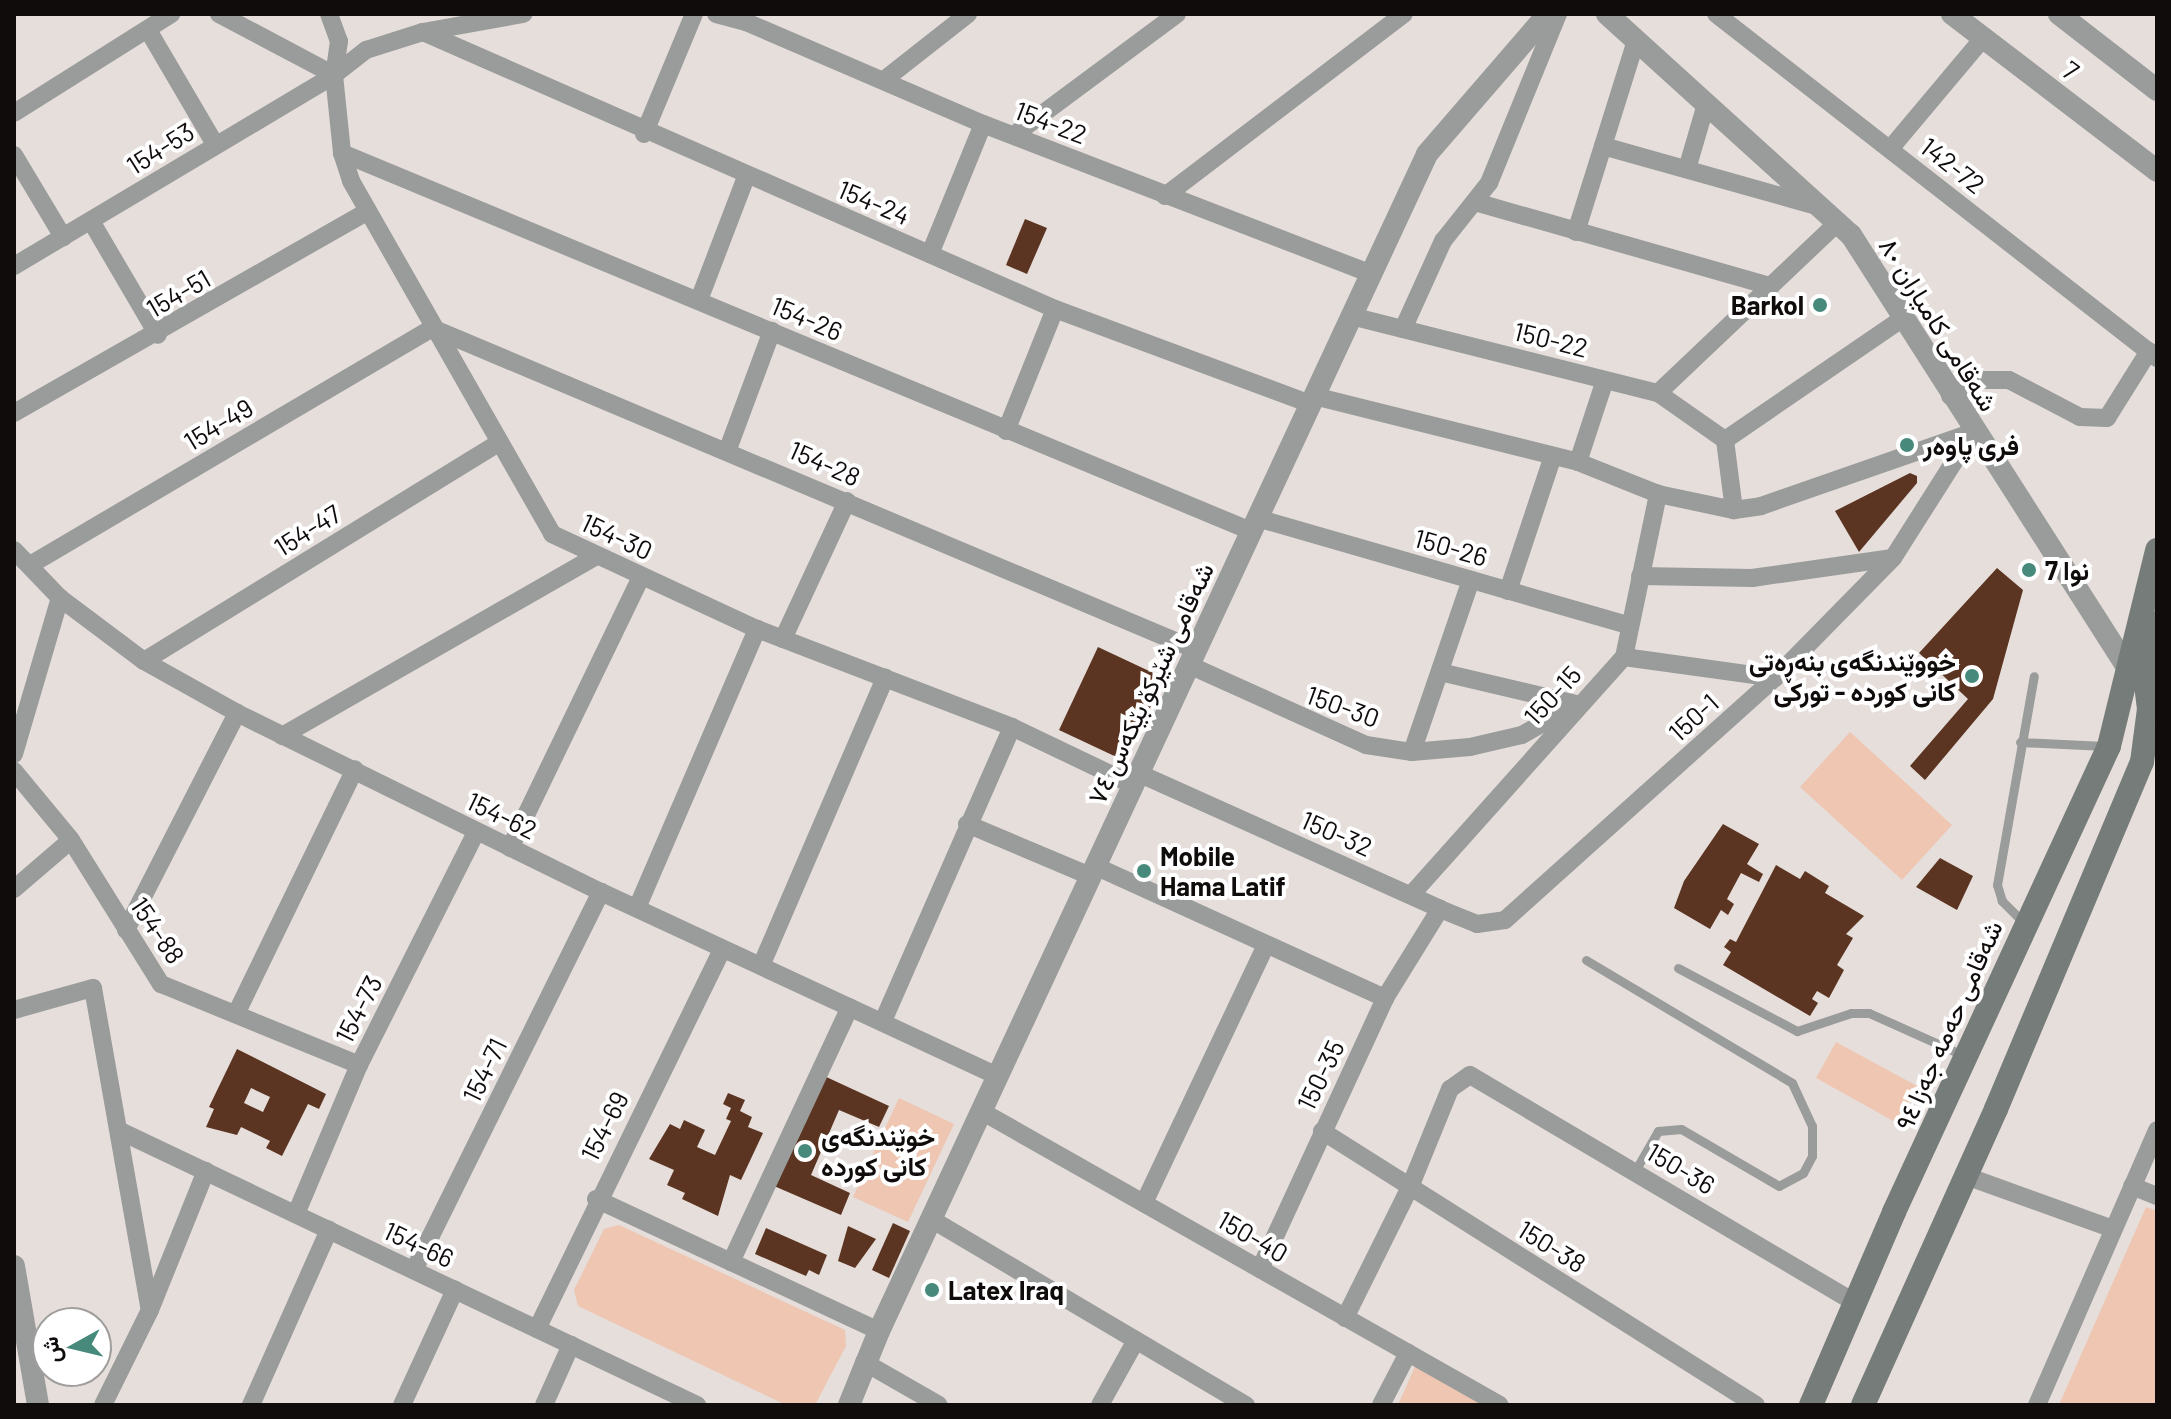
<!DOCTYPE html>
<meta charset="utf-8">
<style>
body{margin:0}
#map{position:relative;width:2171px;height:1419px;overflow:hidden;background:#e6deda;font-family:Barlow,Vazirmatn,sans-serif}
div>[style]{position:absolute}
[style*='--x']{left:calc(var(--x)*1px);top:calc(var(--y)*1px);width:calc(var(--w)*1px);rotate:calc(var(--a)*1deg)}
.green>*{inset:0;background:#eec6b2}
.building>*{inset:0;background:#5c3522}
.service>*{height:9px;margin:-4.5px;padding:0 4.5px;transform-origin:4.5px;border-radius:4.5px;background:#999c9b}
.minor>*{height:18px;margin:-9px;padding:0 9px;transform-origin:9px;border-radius:9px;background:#999c9b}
.tertiary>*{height:22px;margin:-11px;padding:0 11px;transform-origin:11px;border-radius:11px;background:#999c9b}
.secondary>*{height:24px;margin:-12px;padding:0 12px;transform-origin:12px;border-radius:12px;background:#767c7a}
.dots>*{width:22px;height:22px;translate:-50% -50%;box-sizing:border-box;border:4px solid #fff;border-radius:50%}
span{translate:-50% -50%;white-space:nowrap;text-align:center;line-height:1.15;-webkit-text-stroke:8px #fff;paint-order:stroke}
.street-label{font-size:26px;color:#0f0c0b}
.poi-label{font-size:26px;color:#0f0c0b;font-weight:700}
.right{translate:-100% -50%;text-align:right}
.left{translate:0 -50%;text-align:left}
.frame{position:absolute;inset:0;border:16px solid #0f0c0b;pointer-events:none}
.north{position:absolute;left:32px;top:1307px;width:80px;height:80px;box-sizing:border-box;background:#fff;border:2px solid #9f9e9d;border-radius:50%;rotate:262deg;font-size:22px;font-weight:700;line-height:32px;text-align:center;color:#0f0c0b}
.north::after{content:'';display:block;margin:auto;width:28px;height:36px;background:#478a7c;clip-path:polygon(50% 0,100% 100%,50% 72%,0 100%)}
</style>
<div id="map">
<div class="green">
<div style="clip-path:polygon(1850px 732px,1952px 825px,1902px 880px,1800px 787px)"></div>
<div style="clip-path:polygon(1836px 1042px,1917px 1086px,1897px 1123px,1816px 1078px)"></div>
<div style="clip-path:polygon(899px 1098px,954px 1124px,908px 1222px,853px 1197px)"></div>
<div style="clip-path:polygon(2146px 1207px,2157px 1211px,2157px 1405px,2059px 1405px)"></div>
<div style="clip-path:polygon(619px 1225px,845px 1330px,846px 1346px,815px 1405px,786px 1405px,578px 1306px,574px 1290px,604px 1229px)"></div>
<div style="clip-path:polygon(1417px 1362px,1493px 1405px,1398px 1405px)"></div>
</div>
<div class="building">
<div style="clip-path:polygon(1025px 219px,1047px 228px,1027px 274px,1006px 265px)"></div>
<div style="clip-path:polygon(1910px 473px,1917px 476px,1917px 483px,1859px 552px,1835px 511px)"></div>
<div style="clip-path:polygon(1997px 568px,2023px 590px,1993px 699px,1925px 780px,1910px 766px,1968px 699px,1919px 653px)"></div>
<div style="clip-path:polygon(1098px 647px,1164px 678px,1125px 761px,1059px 730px)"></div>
<div style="clip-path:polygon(1723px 824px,1759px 844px,1747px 864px,1763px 874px,1759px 882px,1741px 873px,1727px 899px,1734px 904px,1728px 915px,1721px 910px,1710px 929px,1674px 908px,1684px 881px)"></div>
<div style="clip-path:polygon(1940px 858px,1973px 876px,1957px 910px,1916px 887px)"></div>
<div style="clip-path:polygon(1776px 865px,1800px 879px,1805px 871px,1829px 886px,1825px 893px,1864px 916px,1846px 934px,1853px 938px,1837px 965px,1844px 970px,1829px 998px,1817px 991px,1812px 999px,1818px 1003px,1810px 1016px,1723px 965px,1731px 952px,1724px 947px,1730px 939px,1736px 942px)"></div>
<div style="clip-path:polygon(evenodd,237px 1049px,326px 1094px,319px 1109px,308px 1104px,282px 1156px,266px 1148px,270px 1141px,241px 1127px,237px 1135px,206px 1127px,214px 1109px,209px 1107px,237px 1049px,251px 1088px,270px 1097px,263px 1112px,244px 1103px,251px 1088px)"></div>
<div style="clip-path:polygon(822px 1075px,889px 1106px,879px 1127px,839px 1110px,811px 1175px,850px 1193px,841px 1215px,774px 1186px)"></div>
<div style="clip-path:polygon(728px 1093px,745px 1100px,740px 1111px,752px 1117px,748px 1127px,763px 1133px,741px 1180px,730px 1175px,718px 1216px,682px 1199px,685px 1193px,667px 1185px,674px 1170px,649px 1159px,670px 1124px,680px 1129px,684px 1120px,705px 1130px,697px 1147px,715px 1155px,731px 1121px,726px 1119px,731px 1108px,723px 1104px)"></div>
<div style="clip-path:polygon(893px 1223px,910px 1231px,889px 1278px,872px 1270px)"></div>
<div style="clip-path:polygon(848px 1226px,876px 1239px,855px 1268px,838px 1261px)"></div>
<div style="clip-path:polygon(766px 1228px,827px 1255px,819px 1275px,809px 1270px,806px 1276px,755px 1254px)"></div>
</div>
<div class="service">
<div style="--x:2020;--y:742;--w:85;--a:2.7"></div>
<div style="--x:2025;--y:924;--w:33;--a:-135"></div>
<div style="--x:2002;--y:901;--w:17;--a:-107"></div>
<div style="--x:1997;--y:885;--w:212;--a:-80"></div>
<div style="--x:1586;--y:960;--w:240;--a:30.8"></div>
<div style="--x:1792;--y:1083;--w:47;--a:65.1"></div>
<div style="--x:1812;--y:1126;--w:30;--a:90"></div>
<div style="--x:1812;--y:1156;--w:19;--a:118"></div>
<div style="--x:1803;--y:1173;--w:27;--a:152"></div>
<div style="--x:1779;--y:1186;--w:113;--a:-149.8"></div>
<div style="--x:1681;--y:1129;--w:23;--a:175"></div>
<div style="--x:1658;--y:1131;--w:46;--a:119.9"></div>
<div style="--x:1678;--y:968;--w:135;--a:27.9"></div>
<div style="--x:1797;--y:1031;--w:57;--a:-18.4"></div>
<div style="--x:1851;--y:1013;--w:18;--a:0"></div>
<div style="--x:1869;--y:1013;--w:103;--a:24.1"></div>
</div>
<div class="minor">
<div style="--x:219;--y:14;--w:130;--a:27.9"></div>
<div style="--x:329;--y:14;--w:29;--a:70"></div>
<div style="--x:339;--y:41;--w:34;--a:98"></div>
<div style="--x:334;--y:75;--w:78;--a:84.1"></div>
<div style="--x:342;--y:153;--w:29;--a:72"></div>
<div style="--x:351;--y:181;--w:406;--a:60.3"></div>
<div style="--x:552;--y:534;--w:226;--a:24.9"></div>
<div style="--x:757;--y:629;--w:273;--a:21"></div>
<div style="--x:1012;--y:727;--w:134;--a:25.6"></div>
<div style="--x:716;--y:14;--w:31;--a:15"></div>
<div style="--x:746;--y:22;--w:258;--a:23.3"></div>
<div style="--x:983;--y:124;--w:416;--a:21.1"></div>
<div style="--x:1716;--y:14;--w:559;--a:37.96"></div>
<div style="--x:148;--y:30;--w:132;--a:59.6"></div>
<div style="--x:423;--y:32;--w:690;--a:23.67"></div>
<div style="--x:1055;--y:309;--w:273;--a:20.4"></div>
<div style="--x:884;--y:80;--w:107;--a:-38.2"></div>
<div style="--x:14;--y:113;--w:186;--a:-32.2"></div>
<div style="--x:644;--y:134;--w:130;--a:-67.4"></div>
<div style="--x:1014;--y:135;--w:203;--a:-36.6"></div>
<div style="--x:1603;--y:146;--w:225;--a:15.7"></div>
<div style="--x:1890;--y:149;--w:145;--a:-50"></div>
<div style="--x:342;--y:153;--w:984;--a:22.58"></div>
<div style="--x:14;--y:155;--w:96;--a:59.1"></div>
<div style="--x:1687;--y:169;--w:68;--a:-73.7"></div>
<div style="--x:1165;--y:196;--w:300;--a:-37.3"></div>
<div style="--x:1475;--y:202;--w:307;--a:15.9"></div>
<div style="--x:91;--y:221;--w:132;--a:59.6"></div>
<div style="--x:1576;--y:232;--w:200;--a:-72.6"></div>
<div style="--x:930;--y:254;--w:140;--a:-67.8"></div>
<div style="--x:14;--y:266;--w:373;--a:-30.8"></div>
<div style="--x:334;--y:75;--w:41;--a:-38"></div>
<div style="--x:366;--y:50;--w:60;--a:-17.5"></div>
<div style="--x:423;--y:32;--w:102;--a:-10.2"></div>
<div style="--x:699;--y:300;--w:132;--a:-69.1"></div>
<div style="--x:1351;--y:316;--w:317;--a:14.1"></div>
<div style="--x:1658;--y:393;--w:82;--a:35"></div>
<div style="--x:1403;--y:329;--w:97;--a:-65.6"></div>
<div style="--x:1443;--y:241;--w:74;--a:-51.6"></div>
<div style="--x:1489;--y:183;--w:183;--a:-67.8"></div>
<div style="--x:1658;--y:393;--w:247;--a:-43.5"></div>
<div style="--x:1314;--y:396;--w:272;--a:14"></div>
<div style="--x:1578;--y:462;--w:86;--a:21.8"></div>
<div style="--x:1658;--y:494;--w:78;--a:11.9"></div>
<div style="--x:1734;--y:510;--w:27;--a:-8"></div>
<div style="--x:1761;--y:506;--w:225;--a:-19.2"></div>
<div style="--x:1950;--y:396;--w:32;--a:-30"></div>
<div style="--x:1978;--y:380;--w:31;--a:0"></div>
<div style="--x:2009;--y:380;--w:80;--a:27.5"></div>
<div style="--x:2080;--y:417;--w:27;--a:2"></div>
<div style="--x:2107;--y:418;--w:79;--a:-57.9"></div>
<div style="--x:14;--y:413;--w:406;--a:-29.7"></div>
<div style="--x:1006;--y:431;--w:131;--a:-68.1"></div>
<div style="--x:1725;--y:440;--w:214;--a:-34.4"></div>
<div style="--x:1725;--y:440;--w:71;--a:82.7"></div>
<div style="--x:728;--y:449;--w:126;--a:-69.6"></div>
<div style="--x:1578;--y:462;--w:86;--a:-71.8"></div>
<div style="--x:1257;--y:518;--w:388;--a:16.1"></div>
<div style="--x:14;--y:550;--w:66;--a:46.2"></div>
<div style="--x:60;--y:598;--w:105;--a:36.9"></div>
<div style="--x:144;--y:661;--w:107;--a:29.2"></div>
<div style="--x:237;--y:713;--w:406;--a:26.2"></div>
<div style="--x:601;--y:892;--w:437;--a:24.9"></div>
<div style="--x:30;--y:565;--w:467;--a:-30.5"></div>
<div style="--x:432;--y:328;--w:829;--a:22.85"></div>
<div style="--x:1640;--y:576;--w:112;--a:1"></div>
<div style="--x:1752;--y:578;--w:142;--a:-8.1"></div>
<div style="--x:1508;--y:591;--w:142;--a:-71.6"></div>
<div style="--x:783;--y:639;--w:152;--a:-65.1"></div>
<div style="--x:1624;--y:657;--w:152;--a:7.9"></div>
<div style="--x:144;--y:661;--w:414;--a:-31.6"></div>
<div style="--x:1189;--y:665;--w:194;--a:24.3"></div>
<div style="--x:1366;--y:745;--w:47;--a:8.7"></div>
<div style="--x:1412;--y:752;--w:58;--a:-4.9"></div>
<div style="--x:1470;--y:747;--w:53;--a:-13"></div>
<div style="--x:1522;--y:735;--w:48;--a:-29.7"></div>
<div style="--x:1440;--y:672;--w:140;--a:13.2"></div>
<div style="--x:282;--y:736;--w:362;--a:-29.8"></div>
<div style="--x:1412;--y:752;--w:182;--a:-71.1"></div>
<div style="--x:14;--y:754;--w:163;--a:-73.6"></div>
<div style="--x:14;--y:771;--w:89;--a:50.4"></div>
<div style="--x:71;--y:840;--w:170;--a:58"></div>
<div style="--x:161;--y:984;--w:214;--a:22.2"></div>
<div style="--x:1138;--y:773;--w:331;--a:24.2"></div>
<div style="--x:1440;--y:909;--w:40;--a:22"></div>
<div style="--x:1477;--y:924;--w:28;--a:-8"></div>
<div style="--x:1505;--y:920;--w:363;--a:-41.9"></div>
<div style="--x:1775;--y:678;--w:168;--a:-45.5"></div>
<div style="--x:1893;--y:558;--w:149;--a:-57.6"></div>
<div style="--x:967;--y:824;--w:134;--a:22.9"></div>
<div style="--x:510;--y:848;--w:301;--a:-64.2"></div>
<div style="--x:1095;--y:866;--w:319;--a:24.5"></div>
<div style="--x:14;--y:889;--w:75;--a:-40.7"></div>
<div style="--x:1411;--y:895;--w:319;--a:-48.2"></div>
<div style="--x:1624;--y:657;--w:167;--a:-78.2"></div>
<div style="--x:637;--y:908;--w:304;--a:-66.7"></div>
<div style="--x:126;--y:930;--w:244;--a:-62.9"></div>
<div style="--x:761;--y:966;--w:314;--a:-66.7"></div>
<div style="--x:14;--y:1010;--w:82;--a:-15.6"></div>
<div style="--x:93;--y:988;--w:327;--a:80"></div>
<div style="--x:236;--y:1014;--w:272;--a:-64.1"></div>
<div style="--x:883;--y:1021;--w:321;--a:-66.3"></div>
<div style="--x:981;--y:1111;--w:596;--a:29.53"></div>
<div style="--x:120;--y:1131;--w:639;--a:25.4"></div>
<div style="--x:1322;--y:1131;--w:513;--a:32.27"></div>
<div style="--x:1966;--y:1176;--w:156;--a:19.8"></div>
<div style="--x:2132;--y:1186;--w:27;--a:22"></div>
<div style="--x:596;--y:1199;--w:312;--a:25"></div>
<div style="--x:1144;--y:1203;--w:285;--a:-64.7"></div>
<div style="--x:296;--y:1214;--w:162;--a:-67.1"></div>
<div style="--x:359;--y:1065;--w:261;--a:-63.3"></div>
<div style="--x:931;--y:1219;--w:366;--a:30.6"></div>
<div style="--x:731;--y:1262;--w:281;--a:-65"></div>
<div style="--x:1260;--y:1269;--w:298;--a:-65.2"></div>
<div style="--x:1385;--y:998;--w:105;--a:-58.3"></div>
<div style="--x:414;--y:1270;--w:422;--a:-63.7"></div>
<div style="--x:1345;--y:1318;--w:146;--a:-63.6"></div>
<div style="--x:1410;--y:1187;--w:106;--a:-67.8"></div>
<div style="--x:1450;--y:1089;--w:24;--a:-35"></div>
<div style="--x:1470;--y:1075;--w:447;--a:30.6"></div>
<div style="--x:537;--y:1329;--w:422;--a:-64"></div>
<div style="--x:864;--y:1362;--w:86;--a:29.8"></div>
<div style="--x:103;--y:1405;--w:106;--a:-63.7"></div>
<div style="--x:150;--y:1310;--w:150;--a:-68.1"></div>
<div style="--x:251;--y:1405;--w:192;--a:-66"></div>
<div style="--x:402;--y:1405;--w:127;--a:-65.3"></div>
<div style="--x:544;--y:1405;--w:66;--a:-65.8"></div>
<div style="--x:1100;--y:1405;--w:74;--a:-61"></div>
<div style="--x:1381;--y:1405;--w:59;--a:-62.6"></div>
<div style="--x:2037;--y:1405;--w:300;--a:-66.4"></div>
</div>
<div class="tertiary">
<div style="--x:1607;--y:14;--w:329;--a:42.2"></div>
<div style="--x:1851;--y:235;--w:526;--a:57.43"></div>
<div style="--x:1952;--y:14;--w:258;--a:37.4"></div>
<div style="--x:2059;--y:14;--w:124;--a:37.8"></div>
<div style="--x:14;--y:1266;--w:141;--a:80.2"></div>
<div style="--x:849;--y:1405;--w:80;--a:-67.9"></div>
<div style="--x:879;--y:1331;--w:1298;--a:-65.03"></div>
<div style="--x:1427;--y:154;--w:185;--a:-49.2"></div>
</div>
<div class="secondary">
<div style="--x:1811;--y:1405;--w:210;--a:-66.7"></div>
<div style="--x:1894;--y:1212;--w:513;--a:-65.23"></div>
<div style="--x:2109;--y:746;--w:202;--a:-76.2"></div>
<div style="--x:1863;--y:1405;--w:325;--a:-65.8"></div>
<div style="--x:1996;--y:1109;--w:376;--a:-67.2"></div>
<div style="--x:2142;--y:762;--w:53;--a:-82.5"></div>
<div style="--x:2149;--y:709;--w:41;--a:-97"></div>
<div style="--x:2144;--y:668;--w:47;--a:-73.9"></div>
</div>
<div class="dots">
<div style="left:1820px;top:305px;background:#478a7c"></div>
<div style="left:1907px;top:445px;background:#478a7c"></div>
<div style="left:2029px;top:570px;background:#478a7c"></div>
<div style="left:1972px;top:676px;background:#478a7c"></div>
<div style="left:1144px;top:871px;background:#478a7c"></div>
<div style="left:805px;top:1151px;background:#478a7c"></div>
<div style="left:932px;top:1290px;background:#478a7c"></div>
</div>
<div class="street-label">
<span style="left:2071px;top:70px;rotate:37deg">7</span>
<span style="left:1051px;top:122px;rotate:21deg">154-22</span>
<span style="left:160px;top:148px;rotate:-32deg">154-53</span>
<span style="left:1953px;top:165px;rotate:38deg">142-72</span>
<span style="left:874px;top:202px;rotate:23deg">154-24</span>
<span style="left:178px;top:293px;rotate:-30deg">154-51</span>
<span style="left:807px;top:318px;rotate:23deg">154-26</span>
<span style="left:1939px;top:324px;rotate:58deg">شەقامی کامیاران ٨٠</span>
<span style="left:1551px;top:339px;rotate:14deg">150-22</span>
<span style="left:218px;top:424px;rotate:-31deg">154-49</span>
<span style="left:825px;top:463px;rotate:24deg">154-28</span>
<span style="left:307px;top:530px;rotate:-32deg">154-47</span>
<span style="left:617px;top:536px;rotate:25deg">154-30</span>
<span style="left:1451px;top:547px;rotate:16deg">150-26</span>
<span style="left:1150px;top:683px;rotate:-65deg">شەقامی شێرکۆ بێکەس ٧٤</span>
<span style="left:1552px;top:695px;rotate:-47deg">150-15</span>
<span style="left:1343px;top:706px;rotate:20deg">150-30</span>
<span style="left:1693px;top:717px;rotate:-42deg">150-1</span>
<span style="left:502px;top:815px;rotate:26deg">154-62</span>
<span style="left:1337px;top:833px;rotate:24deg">150-32</span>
<span style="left:158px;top:930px;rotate:56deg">154-88</span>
<span style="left:358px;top:1009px;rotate:-63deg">154-73</span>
<span style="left:1948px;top:1025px;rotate:-66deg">شەقامی حەمە جەزا ٩٤</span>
<span style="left:484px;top:1070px;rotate:-64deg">154-71</span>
<span style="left:1320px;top:1075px;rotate:-64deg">150-35</span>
<span style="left:604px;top:1126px;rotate:-63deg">154-69</span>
<span style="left:1681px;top:1168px;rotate:31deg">150-36</span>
<span style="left:1253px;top:1236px;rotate:30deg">150-40</span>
<span style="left:419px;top:1244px;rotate:25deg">154-66</span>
<span style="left:1552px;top:1246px;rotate:32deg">150-38</span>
</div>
<div class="poi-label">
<span class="right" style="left:1804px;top:305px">Barkol</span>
<span class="left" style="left:1923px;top:445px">فری پاوەر</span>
<span class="left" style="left:2045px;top:570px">نوا 7</span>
<span class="right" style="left:1956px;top:676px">خووێندنگەی بنەڕەتی<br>کانی کوردە - تورکی</span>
<span class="left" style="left:1160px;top:871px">Mobile<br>Hama Latif</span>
<span class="left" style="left:821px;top:1151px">خوێندنگەی<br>کانی کوردە</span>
<span class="left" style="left:948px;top:1290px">Latex Iraq</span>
</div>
<div class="frame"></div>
<div class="north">ش</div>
</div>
